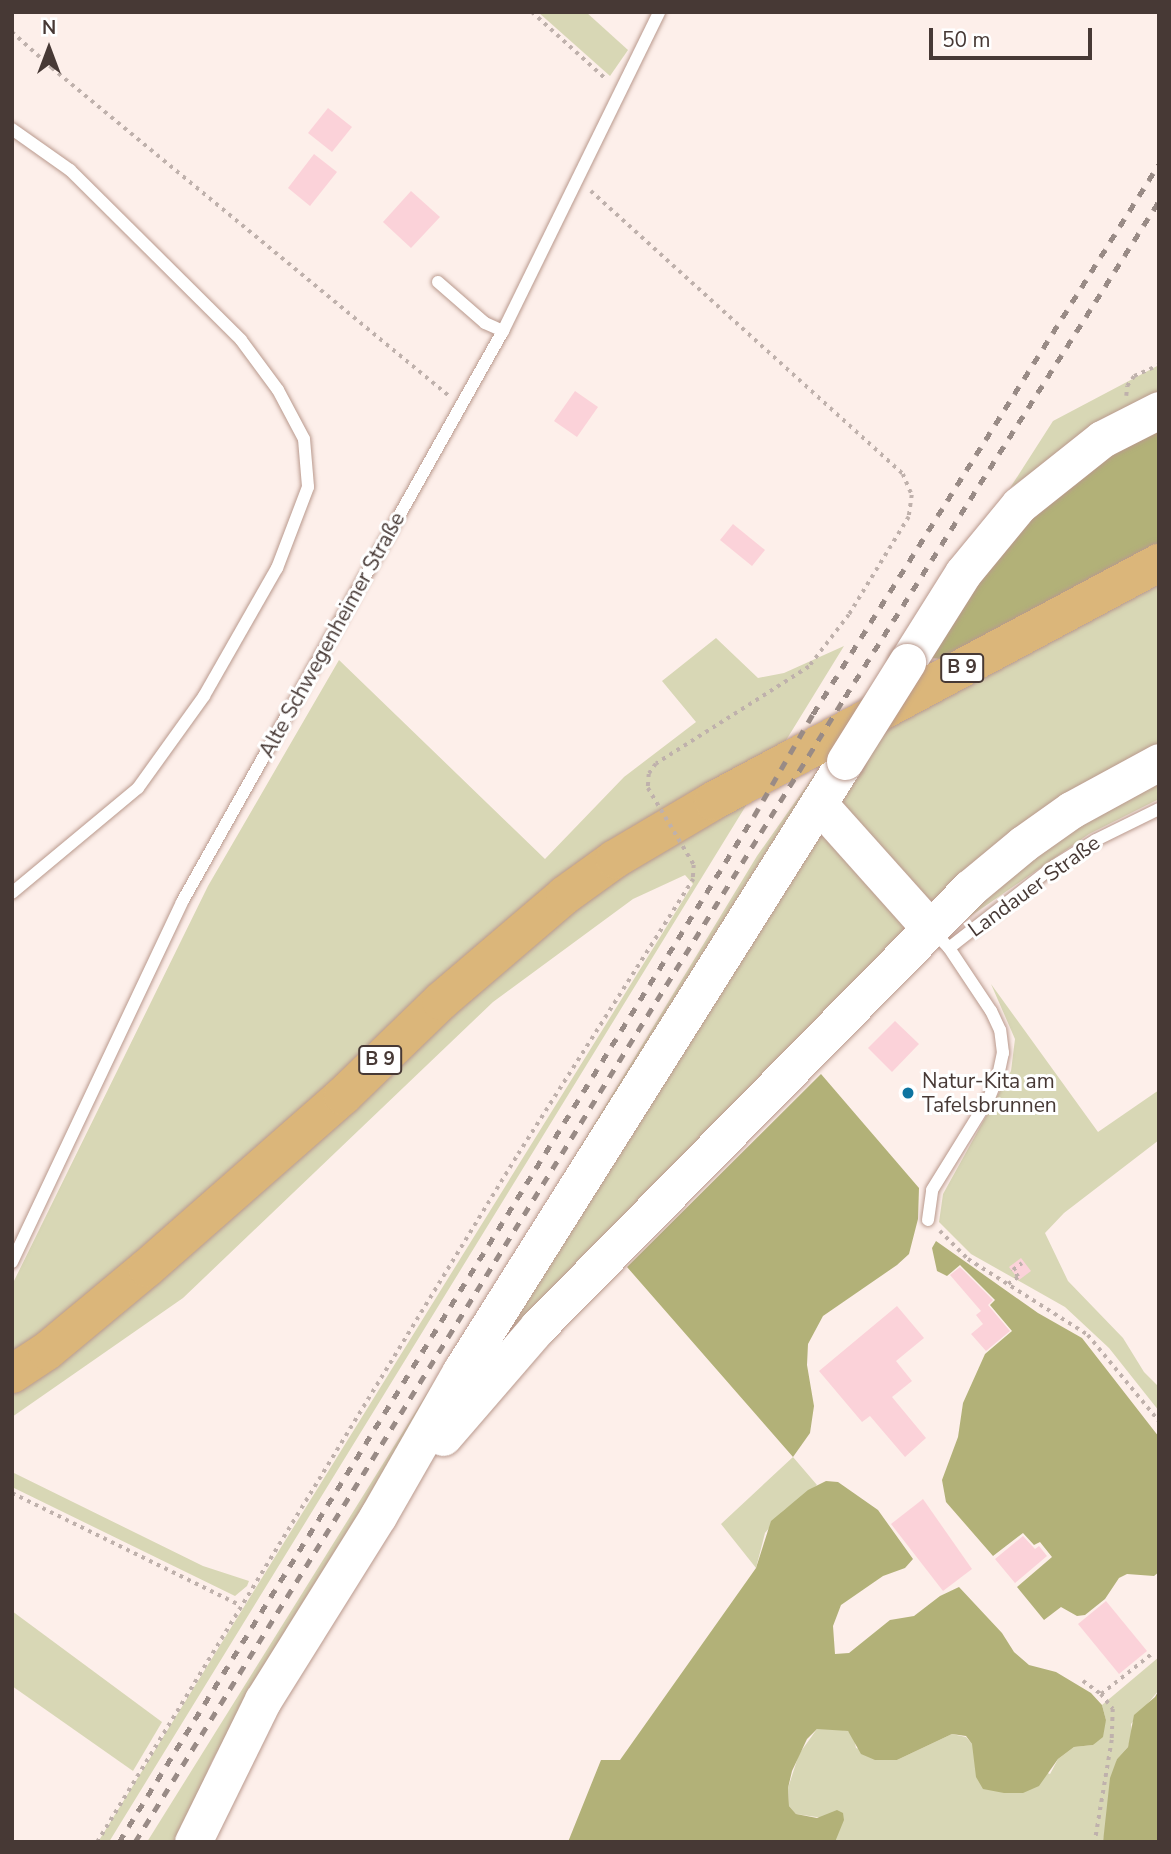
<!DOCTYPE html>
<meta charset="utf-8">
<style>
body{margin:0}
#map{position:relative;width:1171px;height:1854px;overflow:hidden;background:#fdefea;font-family:"Nunito Sans",sans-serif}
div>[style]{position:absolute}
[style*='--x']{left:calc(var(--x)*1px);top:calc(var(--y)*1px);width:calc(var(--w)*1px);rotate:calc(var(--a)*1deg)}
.green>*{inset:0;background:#d8d7b5}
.forest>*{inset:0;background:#b2b178}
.building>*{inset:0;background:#fbd2d9}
.path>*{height:3.5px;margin-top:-1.75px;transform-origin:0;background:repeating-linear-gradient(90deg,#bfb1ac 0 3.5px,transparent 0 8.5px)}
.roads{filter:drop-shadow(0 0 2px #b9998d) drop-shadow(0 0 2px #b9998d)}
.lane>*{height:12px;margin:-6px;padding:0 6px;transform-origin:6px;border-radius:6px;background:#fff}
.secondary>*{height:37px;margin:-18.5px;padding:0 18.5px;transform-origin:18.5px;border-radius:18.5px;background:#fff}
.primary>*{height:38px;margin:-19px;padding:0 19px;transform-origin:19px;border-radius:19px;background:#dbb67a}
.rail>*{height:5px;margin-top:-2.5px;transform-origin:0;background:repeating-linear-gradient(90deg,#998b86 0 9px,transparent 0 18px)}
.path-bridge>*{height:3.5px;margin-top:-1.75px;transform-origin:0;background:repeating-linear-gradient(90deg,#bfb1ac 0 3.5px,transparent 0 8.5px)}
.bridges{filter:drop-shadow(0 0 2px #b9998d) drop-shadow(0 0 2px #b9998d)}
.secondary-bridge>*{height:37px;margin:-18.5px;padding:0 18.5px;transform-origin:18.5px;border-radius:18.5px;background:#fff}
.dots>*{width:19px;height:19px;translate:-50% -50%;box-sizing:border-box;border:4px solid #fff;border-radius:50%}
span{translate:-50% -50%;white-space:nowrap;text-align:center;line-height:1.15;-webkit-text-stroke:6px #fff;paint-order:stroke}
.shield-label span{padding:2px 5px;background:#fff;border:2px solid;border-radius:5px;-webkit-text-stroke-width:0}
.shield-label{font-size:19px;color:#473935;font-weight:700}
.street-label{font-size:21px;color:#473935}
.poi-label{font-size:21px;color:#473935}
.left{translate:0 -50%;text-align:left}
.frame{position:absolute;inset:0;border:14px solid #473935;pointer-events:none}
.north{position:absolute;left:14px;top:14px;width:70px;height:70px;-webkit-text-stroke:5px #fff;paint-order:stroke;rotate:0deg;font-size:19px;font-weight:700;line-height:28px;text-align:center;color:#473935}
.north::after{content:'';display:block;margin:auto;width:24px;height:32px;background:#473935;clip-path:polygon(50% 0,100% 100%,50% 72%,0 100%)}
.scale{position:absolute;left:929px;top:28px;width:163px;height:32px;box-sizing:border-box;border:4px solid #473935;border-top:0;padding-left:9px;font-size:21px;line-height:24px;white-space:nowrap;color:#473935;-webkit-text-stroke:5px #fff;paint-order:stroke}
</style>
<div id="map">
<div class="green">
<div style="clip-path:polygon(538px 12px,586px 12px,628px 50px,610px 76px)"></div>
<div style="clip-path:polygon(1159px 365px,1159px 391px,1111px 417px,1010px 488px,1053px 421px)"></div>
<div style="clip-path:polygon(1159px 577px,1159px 748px,927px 905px,842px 807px,842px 795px,896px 716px)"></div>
<div style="clip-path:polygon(716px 638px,758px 678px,784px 673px,844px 646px,109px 1842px,98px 1842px,693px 884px,685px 875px,633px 899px,493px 1002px,183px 1298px,12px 1417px,12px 1388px,193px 1211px,12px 1356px,12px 1285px,208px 886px,339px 660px,545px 859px,624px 777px,696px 722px,662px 681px)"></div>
<div style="clip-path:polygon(824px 761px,238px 1715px,212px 1761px,177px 1842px,147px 1842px,562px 1177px,757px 856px)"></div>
<div style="clip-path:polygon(1159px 772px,1159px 799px,1089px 834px,955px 927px,1021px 855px)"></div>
<div style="clip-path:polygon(826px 829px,908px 931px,476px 1383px,816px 831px)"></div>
<div style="clip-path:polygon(991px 984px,1098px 1132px,1159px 1090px,1159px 1140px,1064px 1213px,1045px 1233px,1068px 1281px,1123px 1338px,1144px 1372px,1159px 1387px,1159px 1411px,1109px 1348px,1065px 1307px,971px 1254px,939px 1222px,943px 1194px,1011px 1071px,1015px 1039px)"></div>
<div style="clip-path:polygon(793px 1457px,817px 1485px,783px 1511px,765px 1533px,756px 1568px,721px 1524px)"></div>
<div style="clip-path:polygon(12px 1472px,203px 1566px,249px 1581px,247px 1586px,235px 1596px,12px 1487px)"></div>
<div style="clip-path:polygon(12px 1611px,162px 1722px,133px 1771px,12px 1686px)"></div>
<div style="clip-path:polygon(1159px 1657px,1159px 1690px,1131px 1724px,1132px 1734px,1128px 1747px,1117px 1759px,1103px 1842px,835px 1842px,839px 1825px,823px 1818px,796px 1814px,789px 1806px,788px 1788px,799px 1754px,817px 1729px,826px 1727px,848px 1731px,854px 1738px,856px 1748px,897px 1760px,952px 1734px,966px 1737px,972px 1744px,1050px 1774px,1058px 1759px,1074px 1747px,1093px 1745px,1106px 1720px,1102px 1705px)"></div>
</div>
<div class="forest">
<div style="clip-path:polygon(1159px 417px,1159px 543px,944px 659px,929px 658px,1019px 520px)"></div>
<div style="clip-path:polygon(821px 1074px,919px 1188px,918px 1219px,909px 1254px,897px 1265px,823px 1316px,808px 1344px,807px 1365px,814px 1406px,810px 1433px,793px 1457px,627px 1267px)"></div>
<div style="clip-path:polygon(936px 1241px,1038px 1313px,1082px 1338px,1159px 1437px,1159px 1572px,1154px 1576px,1127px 1574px,1119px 1578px,1105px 1599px,1085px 1615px,1077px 1616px,1061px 1607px,1044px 1620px,1017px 1587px,1052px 1557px,1040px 1542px,1034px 1545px,1023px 1533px,993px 1556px,946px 1502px,942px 1480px,958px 1437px,963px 1403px,985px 1354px,1012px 1331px,990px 1305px,995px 1300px,960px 1265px,947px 1276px,937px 1271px,932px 1248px)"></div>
<div style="clip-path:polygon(826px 1481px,838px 1482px,878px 1510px,913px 1559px,905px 1568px,883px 1576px,841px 1605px,833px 1626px,835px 1654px,849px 1653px,890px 1620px,914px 1616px,940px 1596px,959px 1587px,1002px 1633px,1014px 1652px,1029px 1665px,1056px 1672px,1091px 1693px,1102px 1705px,1106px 1720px,1103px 1737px,1093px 1745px,1074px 1747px,1058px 1759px,1039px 1786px,1023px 1793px,1004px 1793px,983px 1789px,976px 1777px,972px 1744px,966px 1736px,952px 1734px,897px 1760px,875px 1760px,861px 1754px,848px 1731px,817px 1729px,807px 1739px,792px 1771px,788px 1788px,789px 1806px,796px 1814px,817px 1818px,837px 1810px,843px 1813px,844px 1820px,835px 1842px,568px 1842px,601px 1760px,620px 1760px,756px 1568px,771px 1521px,808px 1490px)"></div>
<div style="clip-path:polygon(1159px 1690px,1159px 1842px,1103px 1842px,1110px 1778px,1117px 1759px,1128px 1747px,1134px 1715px,1155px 1697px)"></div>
</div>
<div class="building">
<div style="clip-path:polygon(328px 108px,352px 127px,332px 152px,308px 133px)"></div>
<div style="clip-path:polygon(314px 154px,337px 172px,310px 206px,288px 188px)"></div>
<div style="clip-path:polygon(411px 191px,440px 217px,411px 248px,383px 222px)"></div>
<div style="clip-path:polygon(575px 391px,598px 407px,577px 437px,554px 421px)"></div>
<div style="clip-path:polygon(733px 524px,765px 550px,752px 566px,720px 540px)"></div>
<div style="clip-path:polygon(895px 1021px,919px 1044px,892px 1072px,868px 1048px)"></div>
<div style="clip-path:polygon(1021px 1258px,1031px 1271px,1019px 1280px,1009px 1267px)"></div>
<div style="clip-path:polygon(960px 1267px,993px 1300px,988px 1305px,1010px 1331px,986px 1351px,971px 1334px,983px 1324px,976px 1315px,981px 1311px,950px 1275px)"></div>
<div style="clip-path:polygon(897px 1306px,924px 1338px,896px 1361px,912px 1381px,892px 1397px,926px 1438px,905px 1457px,870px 1416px,862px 1422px,819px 1371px)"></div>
<div style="clip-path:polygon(923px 1499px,972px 1569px,943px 1591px,891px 1524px)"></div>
<div style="clip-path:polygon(1023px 1536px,1035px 1549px,1039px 1546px,1047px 1556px,1015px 1583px,995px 1559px)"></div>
<div style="clip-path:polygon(1106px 1601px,1147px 1651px,1119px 1674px,1078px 1624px)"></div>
</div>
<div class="path">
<div style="--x:532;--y:12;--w:101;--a:42.2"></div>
<div style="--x:12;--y:32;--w:54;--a:42"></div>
<div style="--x:52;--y:68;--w:514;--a:39.55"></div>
<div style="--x:591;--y:191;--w:421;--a:42.2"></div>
<div style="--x:903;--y:474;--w:23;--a:67"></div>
<div style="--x:912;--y:495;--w:22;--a:98"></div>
<div style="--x:909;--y:517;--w:115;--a:121.5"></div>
<div style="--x:849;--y:615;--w:66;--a:127.6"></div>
<div style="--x:809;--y:667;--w:181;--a:147.6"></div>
<div style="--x:1126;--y:396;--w:10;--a:-84"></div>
<div style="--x:1127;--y:386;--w:12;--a:-55"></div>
<div style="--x:1134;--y:376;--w:27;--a:-24"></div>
<div style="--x:940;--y:1231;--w:40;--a:45"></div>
<div style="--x:968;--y:1259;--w:142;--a:32.3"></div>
<div style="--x:1088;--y:1335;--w:112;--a:50.5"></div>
<div style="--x:1008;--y:1284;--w:12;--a:-35"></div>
<div style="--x:1018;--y:1277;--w:9;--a:-126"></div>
<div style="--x:1013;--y:1270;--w:11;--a:-38"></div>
<div style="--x:12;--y:1493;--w:254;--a:26.2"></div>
<div style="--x:1083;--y:1681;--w:22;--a:36"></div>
<div style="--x:1101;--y:1694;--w:19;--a:51"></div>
<div style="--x:1113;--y:1709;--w:31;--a:92"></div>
<div style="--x:1112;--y:1740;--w:103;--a:99.5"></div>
<div style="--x:1101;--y:1694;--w:66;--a:-38.3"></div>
<div style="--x:97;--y:1842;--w:807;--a:-58.54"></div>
<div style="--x:518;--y:1154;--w:326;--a:-57.5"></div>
</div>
<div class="roads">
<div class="lane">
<div style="--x:12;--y:129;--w:71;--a:35.3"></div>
<div style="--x:70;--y:170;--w:241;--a:44.8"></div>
<div style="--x:241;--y:340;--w:62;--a:53.5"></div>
<div style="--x:278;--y:390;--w:55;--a:62"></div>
<div style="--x:304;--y:439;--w:48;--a:85.2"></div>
<div style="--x:308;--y:487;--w:87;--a:110.9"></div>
<div style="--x:277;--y:568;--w:147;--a:119.7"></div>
<div style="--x:204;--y:696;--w:113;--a:125.7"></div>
<div style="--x:138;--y:788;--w:164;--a:140.2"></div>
<div style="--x:438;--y:282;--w:62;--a:41.1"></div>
<div style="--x:485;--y:323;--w:20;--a:24"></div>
<div style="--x:949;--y:948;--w:133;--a:-38"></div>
<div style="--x:1054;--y:866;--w:49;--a:-31.8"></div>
<div style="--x:1096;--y:840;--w:70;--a:-26.2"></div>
<div style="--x:928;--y:1220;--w:30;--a:-82"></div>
<div style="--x:932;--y:1190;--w:108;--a:-58.2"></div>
<div style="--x:989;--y:1098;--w:24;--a:-68"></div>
<div style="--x:998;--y:1076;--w:24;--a:-78"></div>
<div style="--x:1003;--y:1053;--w:23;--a:-97"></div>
<div style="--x:1000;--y:1030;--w:21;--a:-115"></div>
<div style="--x:991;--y:1011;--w:76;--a:-123.7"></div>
<div style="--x:949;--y:948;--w:23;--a:-133"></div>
<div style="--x:12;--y:1262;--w:398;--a:-64.7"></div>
<div style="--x:182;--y:902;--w:655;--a:-60.66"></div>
<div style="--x:503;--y:331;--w:355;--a:-63.9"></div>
</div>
<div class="secondary">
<div style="--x:907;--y:662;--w:105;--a:-57.8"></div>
<div style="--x:963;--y:573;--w:88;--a:-50.5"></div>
<div style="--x:1019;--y:505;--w:106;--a:-38.5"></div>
<div style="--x:1102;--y:439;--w:64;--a:-27"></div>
<div style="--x:819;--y:804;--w:165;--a:48.2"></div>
<div style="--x:443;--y:1437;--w:145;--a:-49.2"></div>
<div style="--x:538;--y:1327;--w:616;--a:-45.46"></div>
<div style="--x:970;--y:888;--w:69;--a:-39.7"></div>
<div style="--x:1023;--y:844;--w:59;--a:-35.3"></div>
<div style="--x:1071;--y:810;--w:100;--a:-28.6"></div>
<div style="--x:193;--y:1842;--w:158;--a:-63.8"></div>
<div style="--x:263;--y:1700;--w:217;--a:-58"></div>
<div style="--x:378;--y:1516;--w:167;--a:-60.2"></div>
<div style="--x:461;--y:1371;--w:721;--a:-57.81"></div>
</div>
<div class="primary">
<div style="--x:12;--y:1374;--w:42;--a:-33.3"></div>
<div style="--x:47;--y:1351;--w:130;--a:-39.7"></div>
<div style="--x:147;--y:1268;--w:261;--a:-41.3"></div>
<div style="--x:343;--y:1096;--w:136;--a:-44.1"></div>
<div style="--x:441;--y:1001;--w:163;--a:-40.5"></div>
<div style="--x:565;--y:895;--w:62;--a:-35.8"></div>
<div style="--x:615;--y:859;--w:114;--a:-30.6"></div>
<div style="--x:713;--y:801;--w:506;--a:-28.09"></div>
</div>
</div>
<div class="rail">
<div style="--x:119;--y:1842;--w:1207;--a:-58.25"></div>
<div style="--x:754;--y:816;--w:118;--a:-60"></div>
<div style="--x:813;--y:714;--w:650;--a:-57.83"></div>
<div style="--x:135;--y:1842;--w:1347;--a:-58.2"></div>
<div style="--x:845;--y:697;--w:587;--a:-57.66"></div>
</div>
<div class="path-bridge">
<div style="--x:656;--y:764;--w:12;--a:125"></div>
<div style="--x:649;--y:774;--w:14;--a:94"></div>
<div style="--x:648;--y:788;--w:90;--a:59.1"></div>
<div style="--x:694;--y:865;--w:14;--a:94"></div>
</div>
<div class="bridges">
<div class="secondary-bridge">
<div style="--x:845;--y:761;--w:117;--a:-57.9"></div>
</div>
</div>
<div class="dots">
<div style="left:908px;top:1093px;background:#0e74a0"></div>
</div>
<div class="shield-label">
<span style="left:962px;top:668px">B 9</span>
<span style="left:380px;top:1060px">B 9</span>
</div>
<div class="street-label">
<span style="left:332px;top:635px;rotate:-61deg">Alte Schwegenheimer Straße</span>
<span style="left:1034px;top:886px;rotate:-36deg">Landauer Straße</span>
</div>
<div class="poi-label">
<span class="left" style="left:922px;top:1093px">Natur-Kita am<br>Tafelsbrunnen</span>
</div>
<div class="frame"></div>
<div class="north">N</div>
<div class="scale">50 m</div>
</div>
